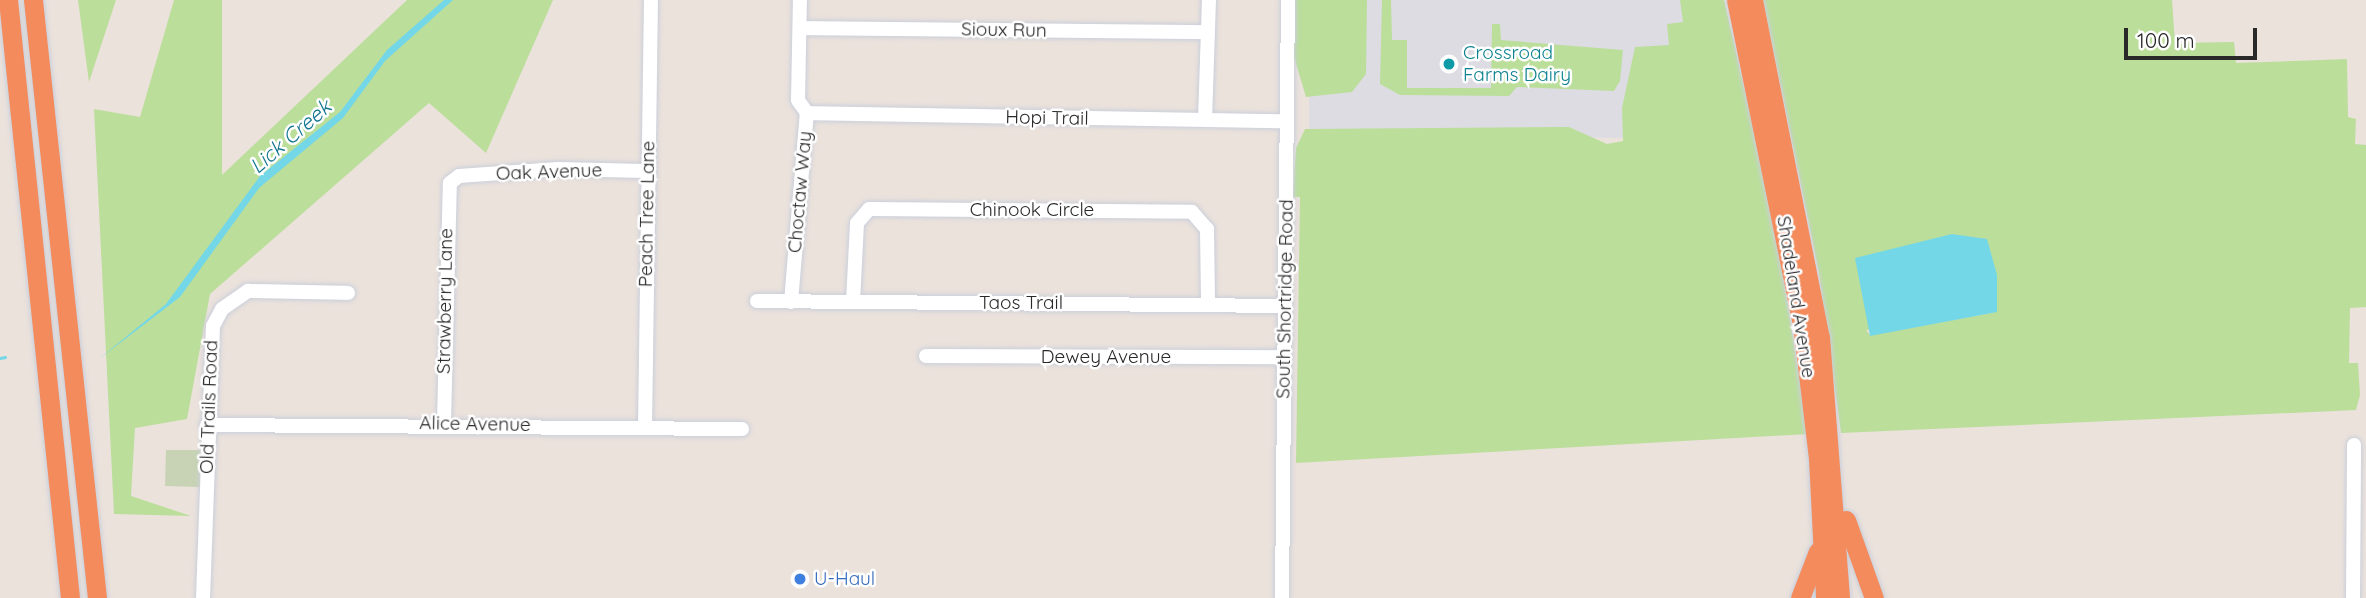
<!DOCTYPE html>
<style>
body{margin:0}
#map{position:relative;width:2366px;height:598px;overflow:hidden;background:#ebe2dc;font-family:Quicksand,sans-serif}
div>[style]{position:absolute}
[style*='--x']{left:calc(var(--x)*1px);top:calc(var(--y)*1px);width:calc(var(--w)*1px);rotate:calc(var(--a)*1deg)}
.industrial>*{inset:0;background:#dddce3}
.green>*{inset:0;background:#bbde9b}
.cemetery>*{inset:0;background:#c7d3b4}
.water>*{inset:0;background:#74d7e7}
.stream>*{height:2.5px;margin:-1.25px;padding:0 1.25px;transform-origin:1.25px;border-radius:1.25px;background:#74d7e7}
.roads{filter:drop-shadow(0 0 2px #cacfda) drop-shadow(0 0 2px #cacfda)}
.minor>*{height:14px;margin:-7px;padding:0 7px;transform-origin:7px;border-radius:7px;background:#fff}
.highway>*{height:19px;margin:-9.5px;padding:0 9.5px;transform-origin:9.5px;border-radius:9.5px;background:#f48b5d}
.dots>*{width:19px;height:19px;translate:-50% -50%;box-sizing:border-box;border:4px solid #fff;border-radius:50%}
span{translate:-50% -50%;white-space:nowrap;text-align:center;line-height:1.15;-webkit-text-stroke:5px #fff;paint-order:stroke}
.street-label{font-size:19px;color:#292929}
.culture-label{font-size:19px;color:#0d838f}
.left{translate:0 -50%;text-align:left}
.shop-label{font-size:19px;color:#366cbe}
.water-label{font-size:21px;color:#157791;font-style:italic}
.scale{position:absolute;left:2124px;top:28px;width:133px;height:32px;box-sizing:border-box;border:4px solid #292929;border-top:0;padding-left:9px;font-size:21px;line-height:24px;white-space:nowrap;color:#292929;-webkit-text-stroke:5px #fff;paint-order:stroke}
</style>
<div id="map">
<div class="industrial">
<div style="clip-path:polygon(1310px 0,1699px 0,1626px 138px,1309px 135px)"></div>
</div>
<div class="green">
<div style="clip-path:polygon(78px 0,116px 0,89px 82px)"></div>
<div style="clip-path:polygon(174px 0,222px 0,222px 175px,407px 0,553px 0,486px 153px,429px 103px,210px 294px,187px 419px,135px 428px,131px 496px,191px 516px,114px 514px,94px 109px,140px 117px)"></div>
<div style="clip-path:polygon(1294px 0,1367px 0,1366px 74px,1352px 92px,1306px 97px,1294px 57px)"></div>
<div style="clip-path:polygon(1382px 0,1391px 0,1392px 40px,1407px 40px,1407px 88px,1491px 88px,1492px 24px,1500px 24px,1501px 40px,1623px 50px,1620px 81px,1614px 91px,1517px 87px,1509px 96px,1400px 95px,1380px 84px)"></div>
<div style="clip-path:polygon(1680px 0,1724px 0,1774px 217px,1808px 434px,1296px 463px,1300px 197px,1293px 197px,1296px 148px,1305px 129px,1569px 127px,1607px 144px,1623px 141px,1622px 108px,1635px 47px,1669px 45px,1667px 24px,1683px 22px)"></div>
<div style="clip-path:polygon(evenodd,1763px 0,2172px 0,2175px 43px,2234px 42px,2236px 63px,2347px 59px,2348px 117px,2356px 119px,2355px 144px,2366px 145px,2366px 307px,2350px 308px,2349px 363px,2358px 363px,2360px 395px,2356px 410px,1841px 433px,1819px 273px,1763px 0,1997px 312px,1870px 335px,1866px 330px,1997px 312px)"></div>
</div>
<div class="cemetery">
<div style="clip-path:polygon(166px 450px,200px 450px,200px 487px,165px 486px)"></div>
</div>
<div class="water">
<div style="clip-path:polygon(444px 0,453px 0,385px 61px,343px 118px,259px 188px,180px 297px,99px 359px,166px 304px,260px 176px,340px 112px,387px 50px)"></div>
<div style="clip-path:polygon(1952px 234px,1987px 239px,1997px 275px,1997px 312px,1870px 336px,1855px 258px)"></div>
</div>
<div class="stream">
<div style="--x:0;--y:358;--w:5;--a:-11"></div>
</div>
<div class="roads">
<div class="minor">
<div style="--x:800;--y:28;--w:408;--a:0.6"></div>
<div style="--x:807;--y:113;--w:480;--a:1"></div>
<div style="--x:1205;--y:120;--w:120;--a:-88.1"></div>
<div style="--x:757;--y:301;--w:528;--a:0.54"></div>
<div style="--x:791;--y:302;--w:190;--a:-85.2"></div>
<div style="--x:807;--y:113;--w:16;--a:-125"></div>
<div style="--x:798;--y:100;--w:100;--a:-88.9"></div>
<div style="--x:853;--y:302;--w:79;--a:-87.1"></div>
<div style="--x:857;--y:223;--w:18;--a:-49"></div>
<div style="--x:869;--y:209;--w:323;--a:0.5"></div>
<div style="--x:1192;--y:212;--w:23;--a:49"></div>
<div style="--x:1207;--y:229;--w:76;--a:89.2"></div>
<div style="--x:926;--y:356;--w:359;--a:0.2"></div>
<div style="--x:444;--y:423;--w:240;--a:-88.6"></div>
<div style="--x:450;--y:183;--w:11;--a:-38"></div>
<div style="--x:459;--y:176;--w:99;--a:-4"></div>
<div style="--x:558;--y:169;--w:88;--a:1.3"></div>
<div style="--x:207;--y:425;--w:535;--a:0.43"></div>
<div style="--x:645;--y:428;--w:428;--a:-89.2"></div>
<div style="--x:203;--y:598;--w:272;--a:-87.9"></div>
<div style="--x:213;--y:326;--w:19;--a:-62"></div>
<div style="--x:222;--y:309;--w:32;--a:-35"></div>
<div style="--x:248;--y:291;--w:100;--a:1.1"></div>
<div style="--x:1282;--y:598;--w:598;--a:-89.43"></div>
<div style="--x:2353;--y:598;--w:153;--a:-89.6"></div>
</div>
<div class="highway">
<div style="--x:8;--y:0;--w:601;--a:84.08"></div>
<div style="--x:33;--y:0;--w:601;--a:83.89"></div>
<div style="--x:1736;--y:0;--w:331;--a:78.5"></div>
<div style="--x:1802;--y:324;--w:135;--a:83.2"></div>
<div style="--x:1818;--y:458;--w:140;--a:87.1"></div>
<div style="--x:1753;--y:0;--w:344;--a:78.8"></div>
<div style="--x:1820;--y:337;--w:262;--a:85.6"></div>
<div style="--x:1846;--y:520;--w:83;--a:70.3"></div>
<div style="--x:1800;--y:598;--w:50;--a:-69"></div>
</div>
</div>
<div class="dots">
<div style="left:1449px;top:64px;background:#0f9aa8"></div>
<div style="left:800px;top:579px;background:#3f7fe0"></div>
</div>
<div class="street-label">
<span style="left:1004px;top:30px;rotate:1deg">Sioux Run</span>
<span style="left:1047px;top:118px;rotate:1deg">Hopi Trail</span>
<span style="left:549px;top:172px;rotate:-2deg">Oak Avenue</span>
<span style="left:800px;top:192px;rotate:-85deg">Choctaw Way</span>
<span style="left:1032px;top:210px">Chinook Circle</span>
<span style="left:647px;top:214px;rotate:-89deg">Peach Tree Lane</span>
<span style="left:1796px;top:297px;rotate:81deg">Shadeland Avenue</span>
<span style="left:1285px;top:299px;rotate:-89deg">South Shortridge Road</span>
<span style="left:445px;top:301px;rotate:-89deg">Strawberry Lane</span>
<span style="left:1021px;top:303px">Taos Trail</span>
<span style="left:1106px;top:357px">Dewey Avenue</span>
<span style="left:209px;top:407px;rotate:-88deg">Old Trails Road</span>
<span style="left:475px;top:424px;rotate:1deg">Alice Avenue</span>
</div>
<div class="culture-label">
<span class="left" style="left:1463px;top:64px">Crossroad<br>Farms Dairy</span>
</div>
<div class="shop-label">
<span class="left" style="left:814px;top:579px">U-Haul</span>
</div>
<div class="water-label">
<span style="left:290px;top:136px;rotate:-41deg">Lick Creek</span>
</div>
<div class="scale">100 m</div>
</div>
